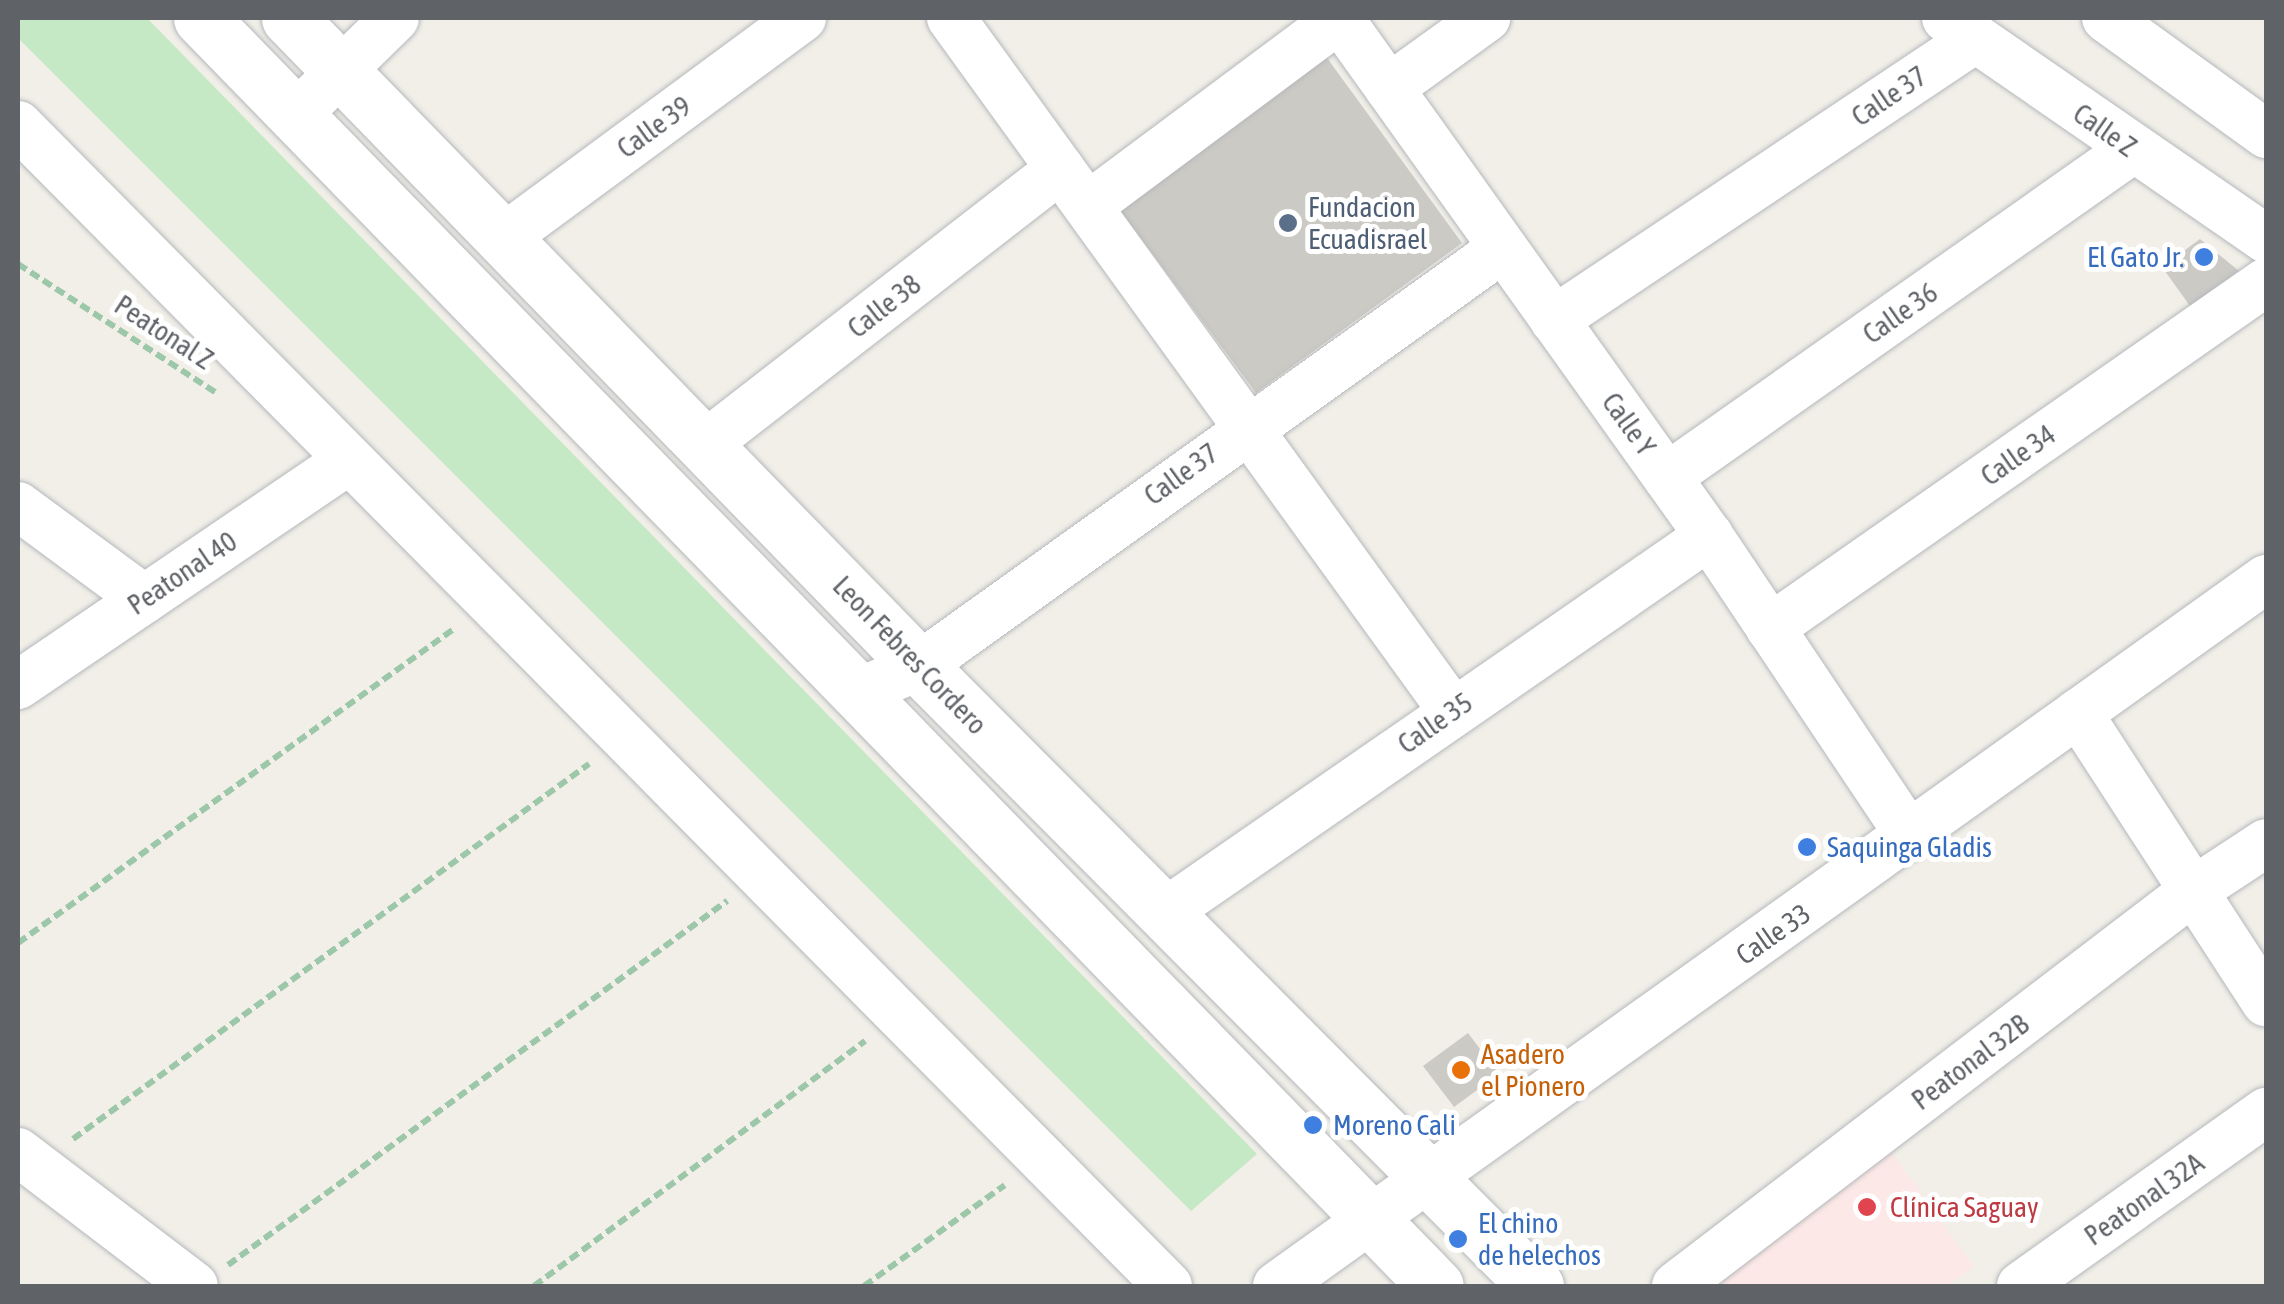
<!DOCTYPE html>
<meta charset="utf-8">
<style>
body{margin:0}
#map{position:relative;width:2284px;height:1304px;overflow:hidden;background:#f1efe8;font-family:"Asap Condensed",sans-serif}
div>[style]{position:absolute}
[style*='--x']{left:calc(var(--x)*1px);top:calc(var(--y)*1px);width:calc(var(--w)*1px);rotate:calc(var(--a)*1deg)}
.medical>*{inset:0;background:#fce8e6}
.green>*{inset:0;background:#c5e8c5}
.building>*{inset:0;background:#cccac5}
.path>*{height:6px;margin-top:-3px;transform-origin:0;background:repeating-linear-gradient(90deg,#9cc7a9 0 10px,transparent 0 15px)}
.roads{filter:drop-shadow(0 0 2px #b5b8bc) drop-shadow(0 0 2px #b5b8bc)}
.minor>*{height:48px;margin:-24px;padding:0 24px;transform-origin:24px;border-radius:24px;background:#fff}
.tertiary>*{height:55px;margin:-27.5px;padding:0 27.5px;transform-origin:27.5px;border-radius:27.5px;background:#fff}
.dots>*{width:28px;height:28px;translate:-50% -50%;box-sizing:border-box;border:5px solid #fff;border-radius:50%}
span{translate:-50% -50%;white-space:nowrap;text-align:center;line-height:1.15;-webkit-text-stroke:10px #fff;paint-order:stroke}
.street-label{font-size:28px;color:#5f6368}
.service-label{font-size:28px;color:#4e5e75}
.left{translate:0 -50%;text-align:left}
.shop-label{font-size:28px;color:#366cbe}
.right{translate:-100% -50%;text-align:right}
.food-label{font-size:28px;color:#c56008}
.health-label{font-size:28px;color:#be3a42}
.frame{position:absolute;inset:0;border:20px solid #5f6368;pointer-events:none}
</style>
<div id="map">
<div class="medical">
<div style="clip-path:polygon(1888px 1147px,1974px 1267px,1947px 1286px,1692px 1286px)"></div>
</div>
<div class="green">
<div style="clip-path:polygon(18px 18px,147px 18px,1257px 1154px,1191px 1211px,18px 38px)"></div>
</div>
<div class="building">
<div style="clip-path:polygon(1322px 51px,1462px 243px,1256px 393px,1114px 202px)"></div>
<div style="clip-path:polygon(2200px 239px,2239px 271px,2190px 306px,2162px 267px)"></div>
<div style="clip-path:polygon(1468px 1033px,1499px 1074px,1454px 1107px,1423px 1066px)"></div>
</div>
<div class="path">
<div style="--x:18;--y:264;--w:239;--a:33"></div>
<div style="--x:18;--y:943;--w:539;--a:-35.78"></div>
<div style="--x:73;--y:1139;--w:638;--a:-36.01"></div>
<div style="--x:228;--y:1265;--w:618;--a:-36.11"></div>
<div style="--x:534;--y:1286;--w:412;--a:-36.5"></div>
<div style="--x:864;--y:1286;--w:173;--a:-35.6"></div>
</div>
<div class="roads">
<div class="minor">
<div style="--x:951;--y:18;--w:854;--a:54.1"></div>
<div style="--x:1339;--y:18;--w:637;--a:54.46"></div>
<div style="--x:1709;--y:536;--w:361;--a:56.2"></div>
<div style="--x:1946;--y:18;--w:389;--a:34.6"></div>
<div style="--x:2106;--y:18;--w:198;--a:35.9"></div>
<div style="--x:1389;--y:88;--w:120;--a:-35.8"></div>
<div style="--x:297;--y:114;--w:137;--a:-44.4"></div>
<div style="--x:18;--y:125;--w:1634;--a:45.27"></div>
<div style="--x:1088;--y:206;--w:314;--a:-36.7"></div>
<div style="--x:506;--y:236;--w:368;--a:-36.4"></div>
<div style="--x:1554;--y:320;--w:506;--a:-33.72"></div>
<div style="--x:707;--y:443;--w:447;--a:-37.8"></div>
<div style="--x:1667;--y:477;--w:570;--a:-35.14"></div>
<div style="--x:18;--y:506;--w:157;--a:36.4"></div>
<div style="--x:1770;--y:628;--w:605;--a:-34.9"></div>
<div style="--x:18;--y:685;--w:397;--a:-34.2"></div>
<div style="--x:857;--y:693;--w:68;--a:-23.5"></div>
<div style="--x:919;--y:666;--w:718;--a:-35.59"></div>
<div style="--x:2078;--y:713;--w:345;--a:57"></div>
<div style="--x:1164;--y:913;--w:663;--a:-34.67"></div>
<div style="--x:18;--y:1152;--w:221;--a:37.3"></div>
<div style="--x:1277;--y:1286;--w:1216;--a:-35.56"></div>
<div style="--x:1676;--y:1286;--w:651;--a:-37.38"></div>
<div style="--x:2193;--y:891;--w:87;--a:-33.3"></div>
<div style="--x:2021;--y:1286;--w:301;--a:-35.4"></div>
</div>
<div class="tertiary">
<div style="--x:201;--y:18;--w:1770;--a:45.76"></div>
<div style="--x:289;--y:18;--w:904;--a:45.81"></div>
<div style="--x:919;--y:666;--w:875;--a:45.14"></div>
</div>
</div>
<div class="dots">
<div style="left:1288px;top:223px;background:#5c6f8a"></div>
<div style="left:2204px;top:257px;background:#3f7fe0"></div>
<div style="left:1807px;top:847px;background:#3f7fe0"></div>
<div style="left:1461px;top:1070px;background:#e8710a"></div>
<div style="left:1313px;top:1125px;background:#3f7fe0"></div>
<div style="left:1867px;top:1207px;background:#e0444e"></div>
<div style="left:1458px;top:1239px;background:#3f7fe0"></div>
</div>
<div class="street-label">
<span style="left:1889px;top:96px;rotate:-34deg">Calle 37</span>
<span style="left:654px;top:127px;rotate:-36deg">Calle 39</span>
<span style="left:2105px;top:130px;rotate:35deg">Calle Z</span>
<span style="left:884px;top:306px;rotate:-38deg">Calle 38</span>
<span style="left:1900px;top:313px;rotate:-35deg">Calle 36</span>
<span style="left:164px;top:332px;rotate:33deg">Peatonal Z</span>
<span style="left:1629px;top:424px;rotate:54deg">Calle Y</span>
<span style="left:2018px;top:455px;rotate:-35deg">Calle 34</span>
<span style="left:1181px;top:474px;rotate:-36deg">Calle 37</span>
<span style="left:182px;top:573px;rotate:-34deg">Peatonal 40</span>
<span style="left:910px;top:655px;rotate:46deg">Leon Febres Cordero</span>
<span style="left:1435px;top:723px;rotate:-35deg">Calle 35</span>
<span style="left:1773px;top:934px;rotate:-35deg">Calle 33</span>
<span style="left:1970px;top:1062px;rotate:-37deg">Peatonal 32B</span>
<span style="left:2144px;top:1199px;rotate:-35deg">Peatonal 32A</span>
</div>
<div class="service-label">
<span class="left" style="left:1308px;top:223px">Fundacion<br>Ecuadisrael</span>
</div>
<div class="shop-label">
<span class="right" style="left:2184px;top:257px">El Gato Jr.</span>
<span class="left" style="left:1827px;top:847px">Saquinga Gladis</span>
<span class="left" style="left:1333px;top:1125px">Moreno Cali</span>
<span class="left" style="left:1478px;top:1239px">El chino<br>de helechos</span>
</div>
<div class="food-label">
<span class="left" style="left:1481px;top:1070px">Asadero<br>el Pionero</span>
</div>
<div class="health-label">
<span class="left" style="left:1890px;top:1207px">Clínica Saguay</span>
</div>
<div class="frame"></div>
</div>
